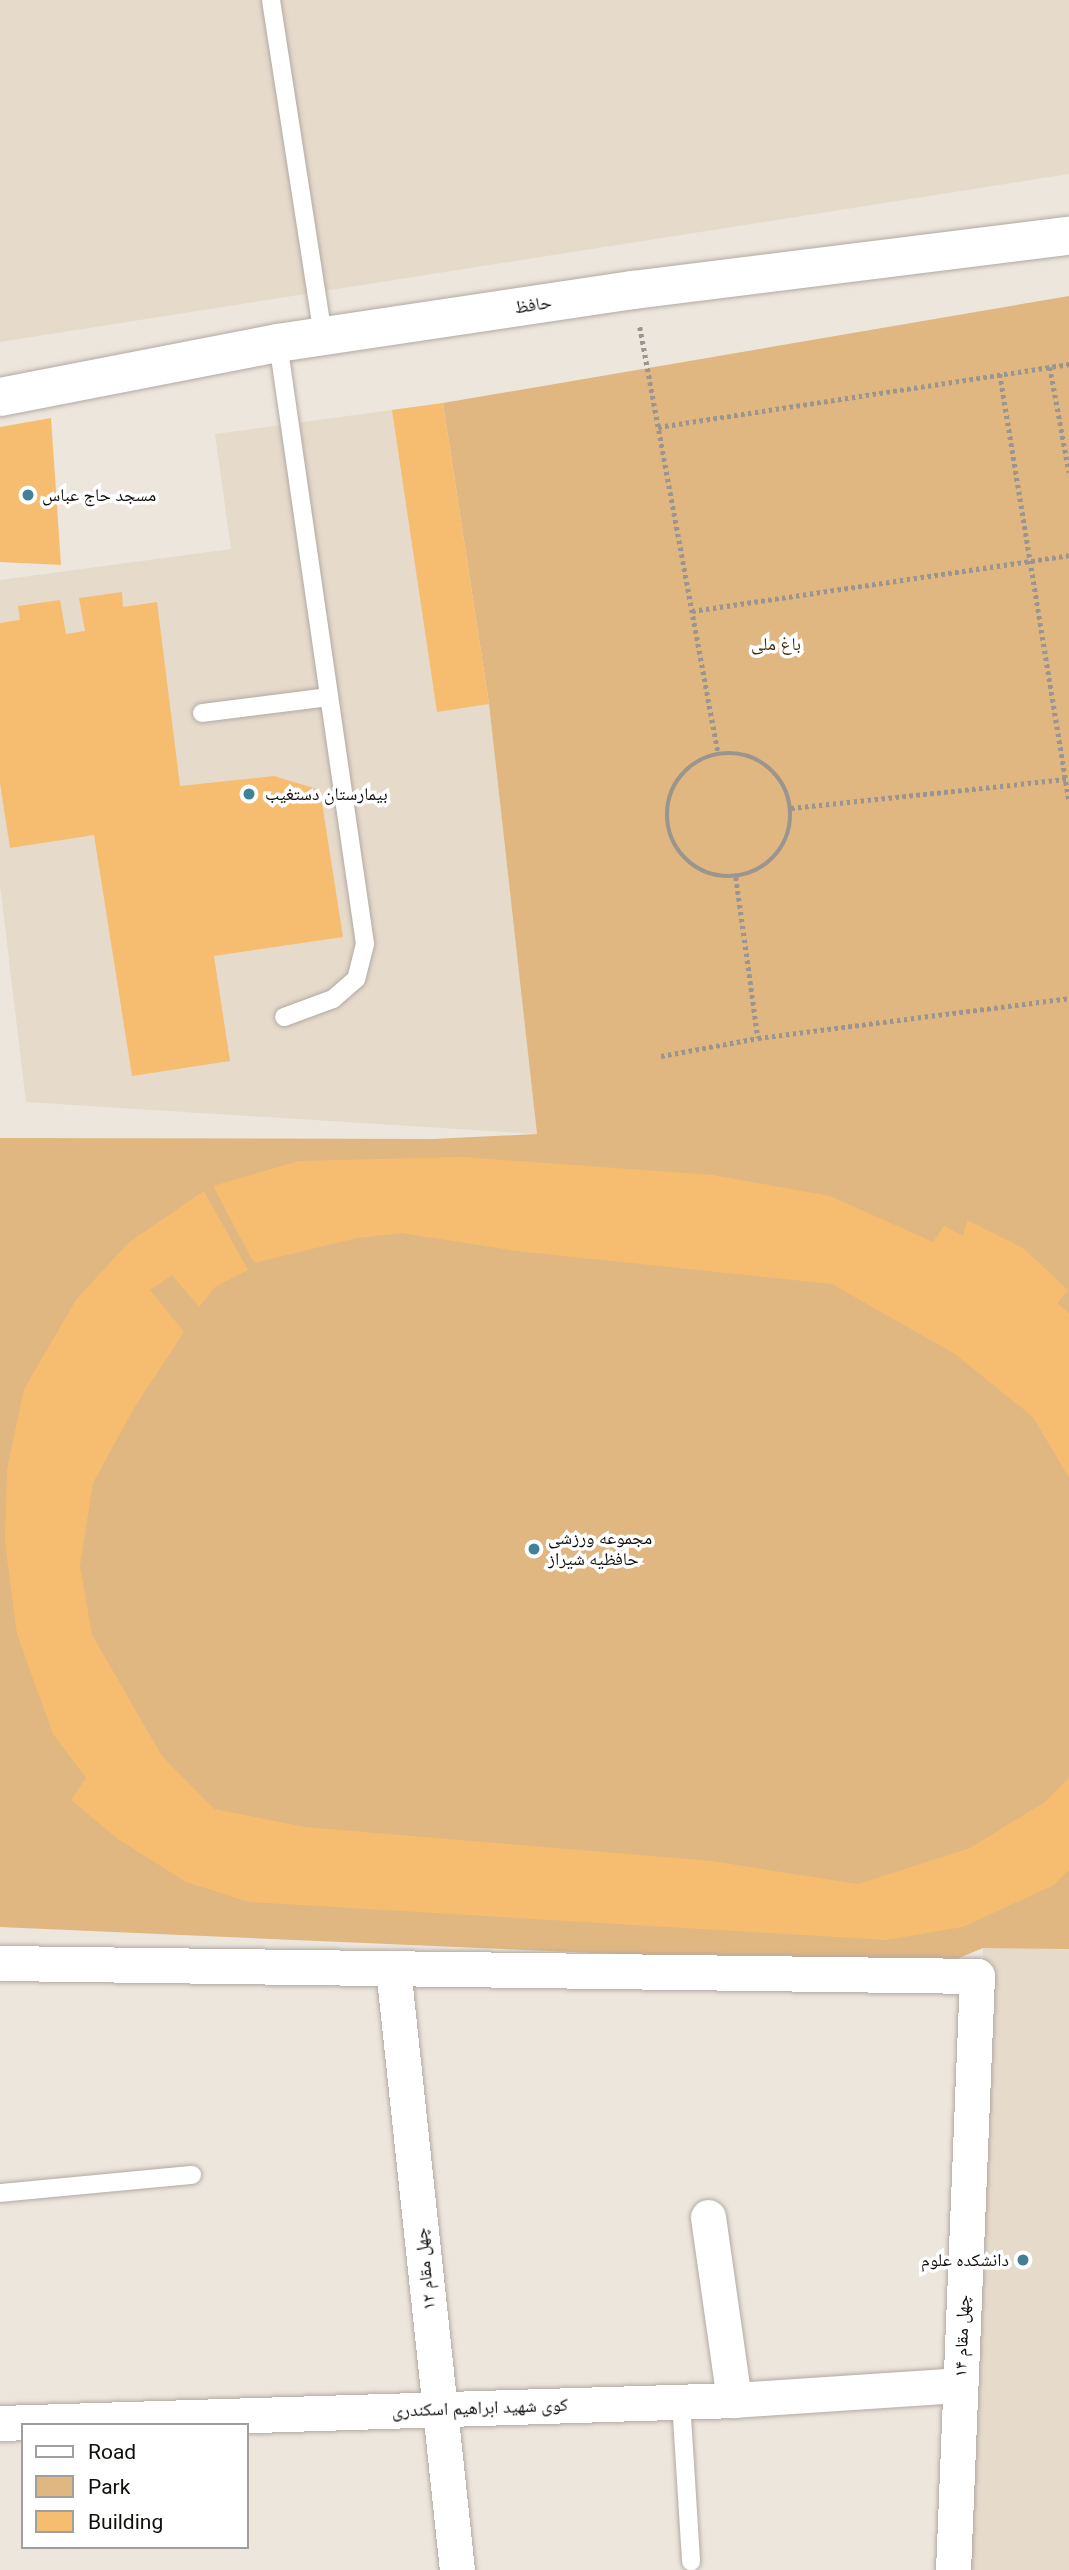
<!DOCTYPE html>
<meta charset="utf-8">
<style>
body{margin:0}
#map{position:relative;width:1069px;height:2570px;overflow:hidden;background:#ede6dd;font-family:Roboto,"Noto Naskh Arabic",sans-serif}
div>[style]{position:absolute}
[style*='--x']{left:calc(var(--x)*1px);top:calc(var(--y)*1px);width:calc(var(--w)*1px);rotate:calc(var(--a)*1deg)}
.built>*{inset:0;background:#e6dacb}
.green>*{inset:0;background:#e0b681}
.building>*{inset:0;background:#f6bd71}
.path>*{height:4.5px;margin-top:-2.25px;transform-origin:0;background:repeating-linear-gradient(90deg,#9a958f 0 3.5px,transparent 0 7px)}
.path>.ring{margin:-2.25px;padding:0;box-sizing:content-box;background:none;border:4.5px solid #9a958f;border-radius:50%}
.roads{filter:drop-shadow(0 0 2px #b1aaa2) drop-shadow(0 0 2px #b1aaa2)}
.service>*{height:18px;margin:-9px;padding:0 9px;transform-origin:9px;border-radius:9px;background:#fff}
.minor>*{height:35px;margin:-17.5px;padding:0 17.5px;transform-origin:17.5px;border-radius:17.5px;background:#fff}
.secondary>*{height:38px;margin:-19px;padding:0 19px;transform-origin:19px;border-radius:19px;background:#fff}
.dots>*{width:19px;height:19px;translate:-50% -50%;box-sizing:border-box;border:4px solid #fff;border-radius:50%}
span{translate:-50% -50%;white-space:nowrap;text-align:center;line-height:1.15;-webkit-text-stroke:7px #fff;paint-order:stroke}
.street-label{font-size:18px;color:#110f0c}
.poi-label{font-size:18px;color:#110f0c}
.left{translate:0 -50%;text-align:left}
.right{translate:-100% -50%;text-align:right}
.park-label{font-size:18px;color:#452e0d}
.legend{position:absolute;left:21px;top:2423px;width:228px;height:126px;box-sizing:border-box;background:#fff;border:2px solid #a09f9e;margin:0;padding:9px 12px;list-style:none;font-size:21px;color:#110f0c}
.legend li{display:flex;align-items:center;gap:14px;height:35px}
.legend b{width:35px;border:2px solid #a09f9e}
</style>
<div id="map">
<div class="built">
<div style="clip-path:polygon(0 0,1069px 0,1069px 174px,0 342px)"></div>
<div style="clip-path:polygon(443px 403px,489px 704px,537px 1134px,26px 1102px,0 885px,0 580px,231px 549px,215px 434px)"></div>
<div style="clip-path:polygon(983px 1948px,1069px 1949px,1069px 2570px,969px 2570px)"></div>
</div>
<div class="green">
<div style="clip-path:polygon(1069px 296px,1069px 1949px,983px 1948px,935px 1968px,0 1927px,0 1138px,432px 1139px,537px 1134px,489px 704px,443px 403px)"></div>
</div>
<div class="building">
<div style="clip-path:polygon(443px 403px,489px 704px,437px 712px,392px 410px)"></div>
<div style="clip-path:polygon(51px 418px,61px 565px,0 562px,0 427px)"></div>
<div style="clip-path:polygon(122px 592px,123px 607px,157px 602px,180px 786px,274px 776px,320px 790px,343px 937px,214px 956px,230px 1061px,132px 1076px,94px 835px,10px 848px,0 783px,0 623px,20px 620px,18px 606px,60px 600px,66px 634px,85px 631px,79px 598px)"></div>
<div style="clip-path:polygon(463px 1157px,713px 1175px,830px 1196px,933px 1242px,944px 1226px,963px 1236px,967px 1220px,1023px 1248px,1068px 1290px,1057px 1303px,1069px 1313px,1069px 1478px,1033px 1417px,955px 1354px,832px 1284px,516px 1251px,402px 1233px,357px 1238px,254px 1263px,213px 1186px,299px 1161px)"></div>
<div style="clip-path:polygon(204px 1191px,248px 1270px,215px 1287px,199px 1307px,172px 1275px,150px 1290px,184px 1332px,134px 1408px,93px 1483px,80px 1566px,92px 1635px,162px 1756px,214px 1809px,305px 1827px,712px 1861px,858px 1884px,970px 1848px,1045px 1802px,1069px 1778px,1069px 1870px,1054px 1885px,963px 1927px,886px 1940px,249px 1902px,186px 1882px,118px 1839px,71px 1800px,86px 1778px,53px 1734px,17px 1634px,5px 1543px,7px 1470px,24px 1389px,76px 1300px,128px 1243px)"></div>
</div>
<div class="path">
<div style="--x:640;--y:327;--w:433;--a:79.6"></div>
<div style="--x:1050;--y:367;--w:107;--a:79.7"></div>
<div style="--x:1000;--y:374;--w:431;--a:80.8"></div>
<div style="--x:658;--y:427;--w:416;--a:-8.7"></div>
<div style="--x:692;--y:611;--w:381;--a:-8.4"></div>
<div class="ring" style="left:667px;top:753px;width:119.5px;height:119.5px"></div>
<div style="--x:791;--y:808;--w:280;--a:-6"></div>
<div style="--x:736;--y:877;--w:162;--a:82.2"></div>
<div style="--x:758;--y:1038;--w:314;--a:-7.3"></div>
<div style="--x:661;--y:1056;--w:99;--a:-10.5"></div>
</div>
<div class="roads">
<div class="service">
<div style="--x:271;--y:0;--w:341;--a:81.2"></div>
<div style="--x:278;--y:343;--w:607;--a:81.76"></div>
<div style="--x:365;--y:944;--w:36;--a:104"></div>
<div style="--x:356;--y:979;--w:30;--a:139"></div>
<div style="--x:333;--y:999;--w:52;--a:159.8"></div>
<div style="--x:202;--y:713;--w:127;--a:-7.2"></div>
<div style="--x:0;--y:2193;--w:193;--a:-5.4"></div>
<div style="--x:681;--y:2401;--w:161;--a:86.4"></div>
</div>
<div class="minor">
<div style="--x:0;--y:1963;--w:977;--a:0.76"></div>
<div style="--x:977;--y:1976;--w:594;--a:92.31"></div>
<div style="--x:393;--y:1968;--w:605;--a:83.93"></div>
<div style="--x:708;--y:2217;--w:185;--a:81.9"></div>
<div style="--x:0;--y:2423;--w:734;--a:-1.79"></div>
<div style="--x:734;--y:2400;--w:226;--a:-3.8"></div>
</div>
<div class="secondary">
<div style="--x:0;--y:397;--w:283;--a:-11"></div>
<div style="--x:278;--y:343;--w:359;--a:-8.5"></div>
<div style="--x:633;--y:290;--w:439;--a:-7.1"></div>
</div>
</div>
<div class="dots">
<div style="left:28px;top:495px;background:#428095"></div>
<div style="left:249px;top:794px;background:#428095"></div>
<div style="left:534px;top:1549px;background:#428095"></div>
<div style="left:1023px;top:2260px;background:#428095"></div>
</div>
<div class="street-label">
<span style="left:533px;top:305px;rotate:-9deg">حافظ</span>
<span style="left:425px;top:2269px;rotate:-96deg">چهل مقام ۱۲</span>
<span style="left:962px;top:2336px;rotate:-88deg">چهل مقام ۱۴</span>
<span style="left:480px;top:2408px;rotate:-2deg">کوی شهید ابراهیم اسکندری</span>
</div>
<div class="poi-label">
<span class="left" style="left:42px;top:495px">مسجد حاج عباس</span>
<span class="left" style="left:265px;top:794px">بیمارستان دستغیب</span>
<span class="left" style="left:548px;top:1549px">مجموعه ورزشی<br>حافظیه شیراز</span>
<span class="right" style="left:1009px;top:2260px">دانشکده علوم</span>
</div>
<div class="park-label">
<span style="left:776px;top:644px">باغ ملی</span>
</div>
<ul class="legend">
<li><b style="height:9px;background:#fff"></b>Road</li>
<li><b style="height:19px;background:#e0b681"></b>Park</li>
<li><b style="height:19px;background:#f6bd71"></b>Building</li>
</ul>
</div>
